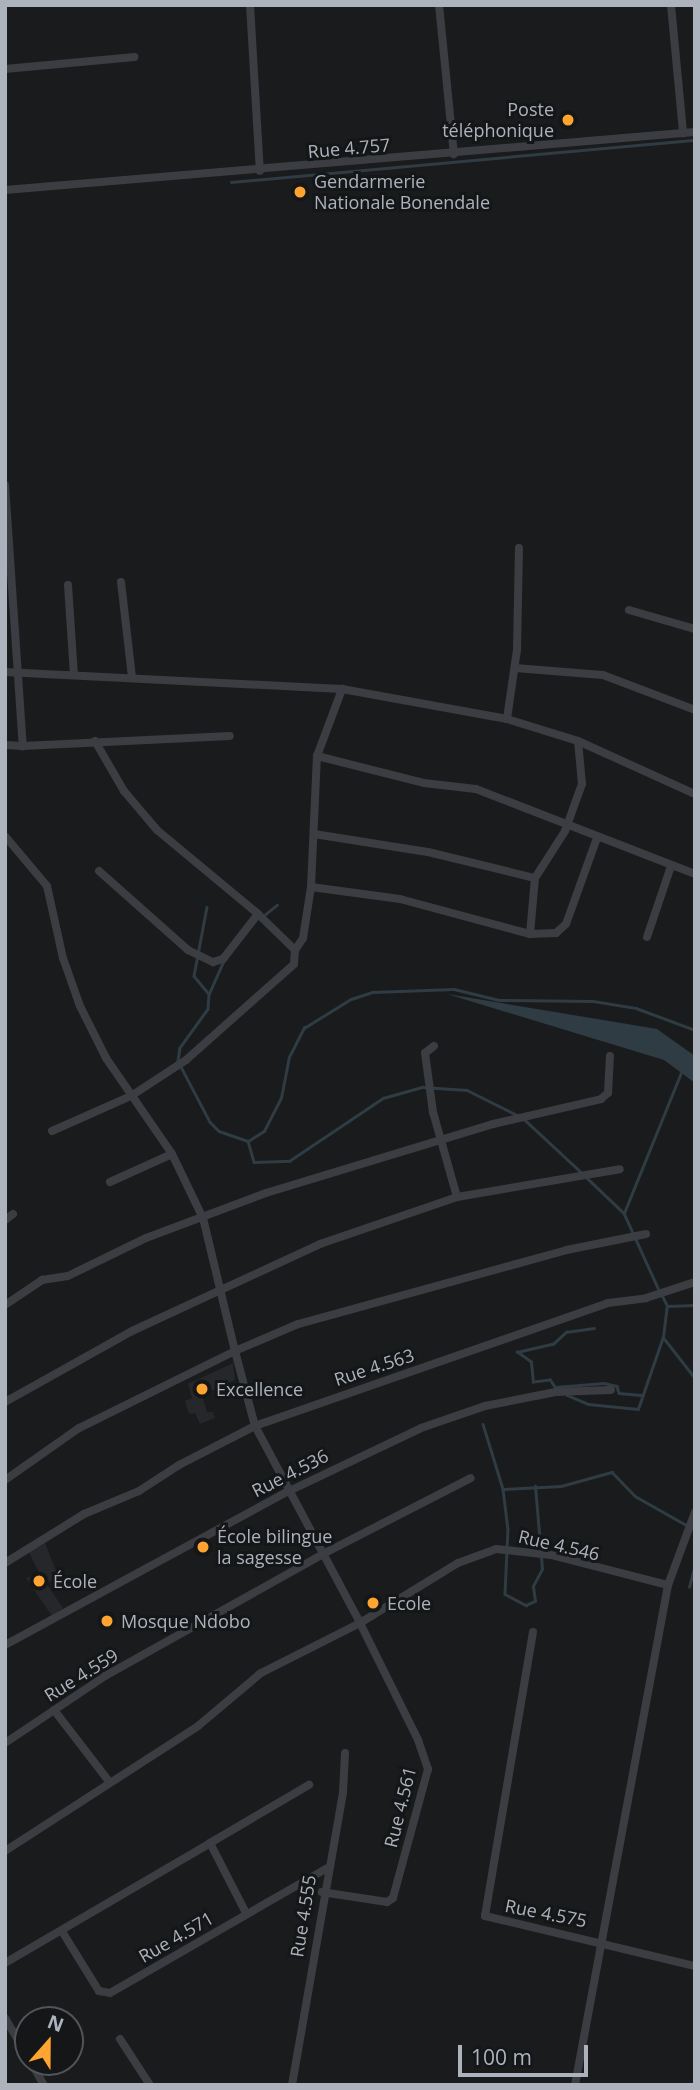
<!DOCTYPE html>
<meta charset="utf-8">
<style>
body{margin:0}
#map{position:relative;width:700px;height:2090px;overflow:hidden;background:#1a1b1d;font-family:"Open Sans",sans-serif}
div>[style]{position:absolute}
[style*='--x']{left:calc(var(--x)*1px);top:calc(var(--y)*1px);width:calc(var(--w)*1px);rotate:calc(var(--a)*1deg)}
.built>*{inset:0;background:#26272a}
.water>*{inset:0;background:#2f3c43}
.stream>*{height:2.5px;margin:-1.25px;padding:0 1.25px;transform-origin:1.25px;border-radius:1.25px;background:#2f3c43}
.minor>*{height:8px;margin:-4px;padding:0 4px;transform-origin:4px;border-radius:4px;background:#3b3d42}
.dots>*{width:19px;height:19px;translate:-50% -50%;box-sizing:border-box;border:4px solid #151618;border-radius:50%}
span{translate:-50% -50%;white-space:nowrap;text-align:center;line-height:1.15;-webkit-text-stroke:6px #151618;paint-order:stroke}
.poi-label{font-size:18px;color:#acb3bd}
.right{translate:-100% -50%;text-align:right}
.left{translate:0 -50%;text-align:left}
.street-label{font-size:18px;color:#acb3bd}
.frame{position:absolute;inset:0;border:7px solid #acb3bd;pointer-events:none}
.north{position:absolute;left:14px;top:2006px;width:70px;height:70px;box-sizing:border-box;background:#151618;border:2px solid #51555a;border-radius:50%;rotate:21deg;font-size:19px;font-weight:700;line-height:28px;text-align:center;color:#acb3bd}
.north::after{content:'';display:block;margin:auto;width:24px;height:32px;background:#ffa331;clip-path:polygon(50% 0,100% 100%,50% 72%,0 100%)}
.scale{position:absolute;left:458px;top:2045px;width:130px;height:32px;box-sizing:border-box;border:4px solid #acb3bd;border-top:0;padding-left:9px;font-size:21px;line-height:24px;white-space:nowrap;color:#acb3bd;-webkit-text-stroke:5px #151618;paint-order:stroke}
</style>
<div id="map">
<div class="built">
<div style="clip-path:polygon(233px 1363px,235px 1380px,202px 1395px,207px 1412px,213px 1412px,215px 1418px,200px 1424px,195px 1413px,189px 1414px,185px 1401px,192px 1398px,188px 1384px)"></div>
<div style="clip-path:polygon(45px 1543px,59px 1578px,46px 1583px,63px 1608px,52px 1616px,26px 1578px,39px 1573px,29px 1552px)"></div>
</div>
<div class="water">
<div style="clip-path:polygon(447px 994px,657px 1029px,695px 1056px,695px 1083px,664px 1060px)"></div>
</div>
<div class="stream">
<div style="--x:231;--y:182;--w:466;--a:-5.2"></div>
<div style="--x:207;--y:907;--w:70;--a:100.7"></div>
<div style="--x:194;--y:976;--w:23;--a:50"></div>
<div style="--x:262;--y:917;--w:19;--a:-39"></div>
<div style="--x:224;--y:961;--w:36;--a:114"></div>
<div style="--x:209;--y:994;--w:15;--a:94"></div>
<div style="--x:208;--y:1009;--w:48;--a:125.7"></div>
<div style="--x:180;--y:1048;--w:13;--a:99"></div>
<div style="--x:178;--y:1061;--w:69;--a:62.3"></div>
<div style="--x:210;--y:1122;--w:13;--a:45"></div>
<div style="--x:219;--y:1131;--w:31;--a:19"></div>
<div style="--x:248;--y:1141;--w:19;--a:-32"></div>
<div style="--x:264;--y:1131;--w:37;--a:-63"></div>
<div style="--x:281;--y:1098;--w:42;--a:-79"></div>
<div style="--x:289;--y:1057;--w:33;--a:-63"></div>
<div style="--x:304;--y:1028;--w:55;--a:-31.7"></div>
<div style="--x:351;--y:999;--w:23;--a:-18"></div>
<div style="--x:373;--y:992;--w:81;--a:-2.1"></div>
<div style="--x:454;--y:989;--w:46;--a:13.7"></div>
<div style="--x:499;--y:1000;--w:94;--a:0.6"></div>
<div style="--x:593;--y:1001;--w:44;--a:9.2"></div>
<div style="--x:636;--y:1008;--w:63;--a:20.4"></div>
<div style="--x:525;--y:1120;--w:76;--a:42.9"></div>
<div style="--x:248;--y:1141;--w:22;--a:74"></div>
<div style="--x:254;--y:1162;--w:35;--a:-2"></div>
<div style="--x:289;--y:1161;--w:113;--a:-33.8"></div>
<div style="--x:383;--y:1098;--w:41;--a:-15.8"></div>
<div style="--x:422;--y:1087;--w:45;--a:3.8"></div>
<div style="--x:467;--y:1090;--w:58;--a:26.6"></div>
<div style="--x:586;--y:1177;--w:52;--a:43.5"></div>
<div style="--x:624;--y:1213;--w:85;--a:65.6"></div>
<div style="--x:624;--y:1213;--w:154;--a:-67.9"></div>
<div style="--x:667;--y:1306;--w:28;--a:-2"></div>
<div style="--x:663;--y:1337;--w:52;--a:52"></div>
<div style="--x:555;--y:1387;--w:49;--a:-4.7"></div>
<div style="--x:604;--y:1383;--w:13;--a:13"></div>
<div style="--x:617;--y:1386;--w:7;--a:74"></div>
<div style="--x:619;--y:1393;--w:24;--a:5"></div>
<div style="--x:556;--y:1389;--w:11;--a:-124"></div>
<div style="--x:550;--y:1380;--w:17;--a:173"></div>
<div style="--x:533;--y:1382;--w:20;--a:-96"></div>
<div style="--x:531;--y:1362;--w:17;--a:-144"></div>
<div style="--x:517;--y:1352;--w:37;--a:-13"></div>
<div style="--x:553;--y:1344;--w:18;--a:-43"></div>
<div style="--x:566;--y:1332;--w:28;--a:-8"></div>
<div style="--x:567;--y:1395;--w:23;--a:23"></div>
<div style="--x:588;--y:1404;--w:50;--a:5.7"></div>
<div style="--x:638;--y:1409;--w:76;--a:-70.9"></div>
<div style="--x:663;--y:1337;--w:31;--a:-83"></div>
<div style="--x:667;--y:1306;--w:11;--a:-117"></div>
<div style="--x:483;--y:1424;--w:68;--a:72.9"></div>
<div style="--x:503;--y:1489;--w:39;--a:83"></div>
<div style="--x:508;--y:1528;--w:66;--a:92.6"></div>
<div style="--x:505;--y:1594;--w:24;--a:28"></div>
<div style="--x:526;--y:1605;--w:10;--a:-24"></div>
<div style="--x:535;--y:1601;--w:15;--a:-98"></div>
<div style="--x:533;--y:1586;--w:19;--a:-62"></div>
<div style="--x:542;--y:1569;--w:83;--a:-94.8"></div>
<div style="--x:503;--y:1489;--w:58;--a:-3"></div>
<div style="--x:561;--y:1486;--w:53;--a:-15.4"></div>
<div style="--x:612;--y:1472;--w:33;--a:46"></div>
<div style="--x:635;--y:1496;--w:69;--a:29.5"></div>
<div style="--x:689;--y:1587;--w:23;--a:-75"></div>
</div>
<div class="minor">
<div style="--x:250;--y:5;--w:166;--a:86.6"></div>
<div style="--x:439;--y:5;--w:150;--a:84.3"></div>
<div style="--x:671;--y:5;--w:129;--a:84.6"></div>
<div style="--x:5;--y:69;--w:130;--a:-5.3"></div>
<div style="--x:5;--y:190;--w:692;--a:-4.8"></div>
<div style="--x:5;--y:485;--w:262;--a:86.1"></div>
<div style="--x:23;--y:746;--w:207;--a:-2.8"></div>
<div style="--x:121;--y:582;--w:96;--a:83.4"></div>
<div style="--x:68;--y:585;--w:90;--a:86.2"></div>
<div style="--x:629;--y:610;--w:69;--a:16.1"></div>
<div style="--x:515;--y:668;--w:88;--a:4.5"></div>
<div style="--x:603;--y:675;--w:98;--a:20.8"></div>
<div style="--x:5;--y:672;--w:337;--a:2.9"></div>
<div style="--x:342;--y:689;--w:168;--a:10.3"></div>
<div style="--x:507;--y:719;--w:74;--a:17.2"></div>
<div style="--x:578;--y:741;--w:128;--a:24.4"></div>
<div style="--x:507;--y:719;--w:70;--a:-81.8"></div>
<div style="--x:517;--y:650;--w:102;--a:-88.9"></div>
<div style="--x:95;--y:741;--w:58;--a:59.9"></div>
<div style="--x:124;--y:791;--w:51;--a:49.8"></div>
<div style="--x:157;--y:830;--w:131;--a:39.7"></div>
<div style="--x:258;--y:914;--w:52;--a:44.2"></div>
<div style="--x:295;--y:950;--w:14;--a:-56"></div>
<div style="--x:303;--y:938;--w:52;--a:-81.1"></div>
<div style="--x:311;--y:887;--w:131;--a:-87.4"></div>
<div style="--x:317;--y:756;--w:72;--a:-69.5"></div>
<div style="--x:5;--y:745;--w:18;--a:3"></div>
<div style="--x:317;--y:756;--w:110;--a:14.2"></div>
<div style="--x:424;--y:783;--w:52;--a:6.6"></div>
<div style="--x:476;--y:789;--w:235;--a:21.2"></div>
<div style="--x:314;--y:834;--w:115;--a:9"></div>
<div style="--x:428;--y:852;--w:110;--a:13.7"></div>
<div style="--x:5;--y:836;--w:65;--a:50"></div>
<div style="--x:47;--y:886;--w:74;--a:77.5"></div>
<div style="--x:63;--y:958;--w:51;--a:70.5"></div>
<div style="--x:80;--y:1006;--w:58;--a:63.4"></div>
<div style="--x:106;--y:1058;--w:116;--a:55.5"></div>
<div style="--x:172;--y:1154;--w:71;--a:64.2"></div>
<div style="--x:203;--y:1218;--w:137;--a:76.5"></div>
<div style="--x:235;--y:1351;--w:174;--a:153.7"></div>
<div style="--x:79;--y:1428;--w:90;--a:144.9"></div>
<div style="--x:99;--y:871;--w:119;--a:41.6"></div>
<div style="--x:188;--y:950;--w:28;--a:26"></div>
<div style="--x:213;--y:962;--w:10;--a:-17"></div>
<div style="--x:223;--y:959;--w:57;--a:-52.1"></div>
<div style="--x:311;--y:887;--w:90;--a:7.7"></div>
<div style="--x:400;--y:899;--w:135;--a:15.1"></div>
<div style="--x:530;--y:934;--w:26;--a:-2"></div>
<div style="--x:556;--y:933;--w:13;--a:-42"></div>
<div style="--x:566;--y:924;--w:91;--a:-70.2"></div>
<div style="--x:530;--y:934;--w:56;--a:-84.9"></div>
<div style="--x:535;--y:878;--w:56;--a:-57.4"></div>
<div style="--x:565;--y:831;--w:50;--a:-70.1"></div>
<div style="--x:582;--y:784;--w:43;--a:-95.3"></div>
<div style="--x:647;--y:937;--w:75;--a:-71.3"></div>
<div style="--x:434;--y:1046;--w:11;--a:142"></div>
<div style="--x:425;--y:1053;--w:60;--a:82.3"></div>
<div style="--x:433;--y:1112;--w:88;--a:74.2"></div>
<div style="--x:52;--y:1131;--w:86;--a:-23.9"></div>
<div style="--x:131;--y:1096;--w:66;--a:-33.2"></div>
<div style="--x:186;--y:1060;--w:144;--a:-41.6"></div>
<div style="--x:294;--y:964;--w:14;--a:-86"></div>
<div style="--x:110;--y:1182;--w:68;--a:-24.3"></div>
<div style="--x:5;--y:1220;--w:10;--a:-37"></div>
<div style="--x:646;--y:1234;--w:81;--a:168.6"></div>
<div style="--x:567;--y:1250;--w:279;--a:164.6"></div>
<div style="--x:298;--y:1324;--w:69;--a:156.8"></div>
<div style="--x:235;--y:1351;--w:78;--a:75.1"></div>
<div style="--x:255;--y:1426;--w:223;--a:61.9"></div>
<div style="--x:360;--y:1623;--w:115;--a:-31.5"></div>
<div style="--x:458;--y:1563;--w:40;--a:-20.2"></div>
<div style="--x:496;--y:1549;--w:55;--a:6.2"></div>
<div style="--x:551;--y:1555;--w:121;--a:14.4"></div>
<div style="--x:5;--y:1305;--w:45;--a:-34"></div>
<div style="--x:42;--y:1280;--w:26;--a:-9"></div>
<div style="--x:68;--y:1276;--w:87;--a:-26"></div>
<div style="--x:146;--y:1238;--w:128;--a:-20.6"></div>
<div style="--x:266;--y:1193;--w:237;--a:-16.9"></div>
<div style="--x:493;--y:1124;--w:111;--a:-13"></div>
<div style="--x:601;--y:1099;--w:9;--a:-41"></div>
<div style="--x:608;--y:1093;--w:37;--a:-87"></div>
<div style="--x:5;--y:1402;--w:145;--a:-29.2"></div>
<div style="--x:132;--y:1331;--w:207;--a:-24.8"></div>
<div style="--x:320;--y:1244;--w:145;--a:-18.9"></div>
<div style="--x:457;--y:1197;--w:165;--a:-9.7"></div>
<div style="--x:5;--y:1563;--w:93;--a:-31.8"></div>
<div style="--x:84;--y:1514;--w:60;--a:-22.7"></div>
<div style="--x:139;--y:1491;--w:48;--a:-33"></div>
<div style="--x:179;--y:1465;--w:85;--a:-27.2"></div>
<div style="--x:255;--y:1426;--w:374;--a:-19.2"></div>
<div style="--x:608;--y:1303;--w:38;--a:-7"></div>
<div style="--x:646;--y:1298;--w:52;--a:-18.1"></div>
<div style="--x:533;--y:1632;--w:288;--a:99.6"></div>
<div style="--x:485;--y:1916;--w:216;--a:13.4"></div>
<div style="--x:5;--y:1645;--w:321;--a:-28.5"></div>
<div style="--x:287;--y:1492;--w:148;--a:-25.5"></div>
<div style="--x:421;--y:1428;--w:68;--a:-19"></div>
<div style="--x:485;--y:1406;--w:72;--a:-11.2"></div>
<div style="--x:556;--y:1392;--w:55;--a:-2.1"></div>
<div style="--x:54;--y:1710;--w:88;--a:52.4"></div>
<div style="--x:5;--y:1743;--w:120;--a:-33.8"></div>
<div style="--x:105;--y:1676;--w:250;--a:-29.2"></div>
<div style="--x:323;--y:1554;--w:166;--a:-27.2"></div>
<div style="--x:5;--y:1851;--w:230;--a:-32.9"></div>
<div style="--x:198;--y:1726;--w:82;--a:-40.1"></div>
<div style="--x:261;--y:1673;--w:111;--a:-26.8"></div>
<div style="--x:360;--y:1623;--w:131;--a:63.6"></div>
<div style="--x:418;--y:1740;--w:31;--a:71"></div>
<div style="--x:428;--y:1769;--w:134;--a:105.2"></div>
<div style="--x:393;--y:1898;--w:7;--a:146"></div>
<div style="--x:387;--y:1902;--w:66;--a:-171.3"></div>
<div style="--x:246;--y:1913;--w:79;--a:-117.2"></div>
<div style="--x:210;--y:1843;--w:115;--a:-30.4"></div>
<div style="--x:63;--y:1933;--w:68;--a:58.2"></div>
<div style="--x:99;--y:1991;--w:11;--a:10"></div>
<div style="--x:110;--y:1993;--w:250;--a:-29.9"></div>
<div style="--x:5;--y:1963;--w:238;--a:-30.3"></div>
<div style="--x:5;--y:2018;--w:45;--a:59.5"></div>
<div style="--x:120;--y:2039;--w:55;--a:56.9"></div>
<div style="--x:31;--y:2062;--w:26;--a:61"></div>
<div style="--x:292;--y:2085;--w:297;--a:-80.1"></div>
<div style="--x:343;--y:1792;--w:39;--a:-87"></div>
<div style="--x:575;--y:2085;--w:509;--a:-79.46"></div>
<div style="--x:668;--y:1585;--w:78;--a:-69.7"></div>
</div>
<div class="dots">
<div style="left:568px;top:120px;background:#ffa331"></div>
<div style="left:300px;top:192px;background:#ffa331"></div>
<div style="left:202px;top:1389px;background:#ffa331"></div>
<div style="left:203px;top:1547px;background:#ffa331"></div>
<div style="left:39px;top:1581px;background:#ffa331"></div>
<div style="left:373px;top:1603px;background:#ffa331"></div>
<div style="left:107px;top:1621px;background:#ffa331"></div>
</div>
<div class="poi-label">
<span class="right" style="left:554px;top:120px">Poste<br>téléphonique</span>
<span class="left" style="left:314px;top:192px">Gendarmerie<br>Nationale Bonendale</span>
<span class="left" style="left:216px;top:1389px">Excellence</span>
<span class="left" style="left:217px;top:1547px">École bilingue<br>la sagesse</span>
<span class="left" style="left:53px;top:1581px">École</span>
<span class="left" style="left:387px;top:1603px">Ecole</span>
<span class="left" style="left:121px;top:1621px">Mosque Ndobo</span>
</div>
<div class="street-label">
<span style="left:349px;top:148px;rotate:-5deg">Rue 4.757</span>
<span style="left:374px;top:1367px;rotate:-18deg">Rue 4.563</span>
<span style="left:290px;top:1473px;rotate:-27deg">Rue 4.536</span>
<span style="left:559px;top:1545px;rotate:13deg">Rue 4.546</span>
<span style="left:81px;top:1675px;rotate:-32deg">Rue 4.559</span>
<span style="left:400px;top:1807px;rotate:-76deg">Rue 4.561</span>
<span style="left:546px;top:1913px;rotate:11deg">Rue 4.575</span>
<span style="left:303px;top:1916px;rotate:-81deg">Rue 4.555</span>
<span style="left:176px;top:1937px;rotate:-30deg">Rue 4.571</span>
</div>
<div class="frame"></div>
<div class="north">N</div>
<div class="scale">100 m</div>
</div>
